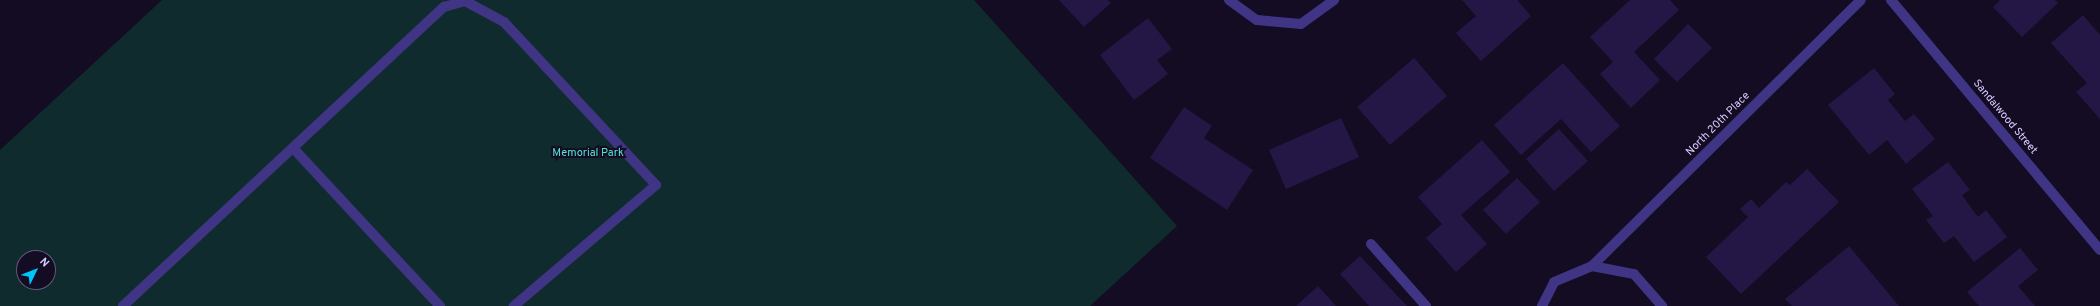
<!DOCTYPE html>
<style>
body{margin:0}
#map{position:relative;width:2100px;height:306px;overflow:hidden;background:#130c23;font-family:Overpass,sans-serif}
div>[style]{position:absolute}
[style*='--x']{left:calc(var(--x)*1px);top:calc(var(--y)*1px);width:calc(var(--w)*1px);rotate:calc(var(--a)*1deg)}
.green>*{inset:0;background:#0f2b2d}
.building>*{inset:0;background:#251745}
.service>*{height:10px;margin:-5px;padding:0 5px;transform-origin:5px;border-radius:5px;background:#403485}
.minor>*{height:10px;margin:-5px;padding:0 5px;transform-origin:5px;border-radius:5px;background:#403485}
span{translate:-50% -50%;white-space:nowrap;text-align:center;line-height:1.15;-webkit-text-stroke:4px #130c23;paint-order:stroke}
.street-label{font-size:11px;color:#d9ceff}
.park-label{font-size:11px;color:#53e6d2}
.north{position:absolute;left:16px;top:250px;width:40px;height:40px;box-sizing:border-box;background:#130c23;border:1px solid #625a7b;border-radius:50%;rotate:47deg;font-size:11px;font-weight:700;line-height:16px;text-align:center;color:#d9ceff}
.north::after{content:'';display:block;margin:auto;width:14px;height:18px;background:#00c5f9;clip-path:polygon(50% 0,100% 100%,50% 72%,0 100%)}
</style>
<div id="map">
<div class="green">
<div style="clip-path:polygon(evenodd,162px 0,974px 0,1177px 226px,1090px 306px,0 306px,0 150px,162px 0,24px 258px,48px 258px,48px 282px,24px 282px,24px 258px)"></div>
</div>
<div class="building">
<div style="clip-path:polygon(1059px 0,1108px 0,1111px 3px,1084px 27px)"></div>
<div style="clip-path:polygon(1462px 0,1517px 0,1531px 16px,1481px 61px,1456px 33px,1476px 16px)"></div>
<div style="clip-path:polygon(1630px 0,1670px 0,1679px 10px,1634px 52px,1660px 80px,1631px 108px,1600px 74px,1613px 62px,1590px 37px)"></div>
<div style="clip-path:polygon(2000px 0,2055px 0,2058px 3px,2022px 37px,1993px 7px)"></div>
<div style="clip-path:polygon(2083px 15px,2100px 35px,2100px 119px,2076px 92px,2087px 83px,2051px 43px)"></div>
<div style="clip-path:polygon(1148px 18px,1172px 49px,1157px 60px,1168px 74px,1134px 100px,1100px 55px)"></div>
<div style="clip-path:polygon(1688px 24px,1712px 48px,1677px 82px,1654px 59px)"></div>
<div style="clip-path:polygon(1414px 58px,1447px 96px,1390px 145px,1357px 107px)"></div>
<div style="clip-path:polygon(1563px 63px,1620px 126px,1591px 152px,1561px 119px,1521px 155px,1494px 125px)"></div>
<div style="clip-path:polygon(1874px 68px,1895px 94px,1888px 100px,1905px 121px,1914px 114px,1935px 139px,1906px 164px,1887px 140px,1869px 155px,1828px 105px)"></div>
<div style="clip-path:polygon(1184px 107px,1212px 126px,1204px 138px,1253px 170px,1227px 210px,1150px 158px)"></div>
<div style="clip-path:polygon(1341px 118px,1359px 157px,1286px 189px,1269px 150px)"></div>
<div style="clip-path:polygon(1559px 129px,1588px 161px,1554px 191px,1526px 159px)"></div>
<div style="clip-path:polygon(1482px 140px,1510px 172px,1461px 215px,1487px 244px,1456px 272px,1426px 238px,1442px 224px,1418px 197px)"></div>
<div style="clip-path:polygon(1948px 162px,1970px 190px,1962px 195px,1978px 217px,1986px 210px,2007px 237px,1974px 262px,1954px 236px,1944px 243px,1926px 220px,1933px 216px,1912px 189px)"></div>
<div style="clip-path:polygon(1807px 169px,1839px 202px,1741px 294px,1706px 257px,1748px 217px,1740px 209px,1751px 199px,1759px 208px,1786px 182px,1790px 185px)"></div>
<div style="clip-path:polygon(1517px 178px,1540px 202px,1506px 234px,1483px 210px)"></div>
<div style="clip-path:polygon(1849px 246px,1899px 306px,1792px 306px,1785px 299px)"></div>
<div style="clip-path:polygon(2020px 248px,2038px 270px,2018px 286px,2035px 306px,1979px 306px,1967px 292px)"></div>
<div style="clip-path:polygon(1360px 256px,1407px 306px,1369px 306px,1340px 274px)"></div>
<div style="clip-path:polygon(1318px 286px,1336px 306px,1296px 306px)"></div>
</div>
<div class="service">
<div style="--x:293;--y:148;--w:216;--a:47.1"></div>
<div style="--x:1371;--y:244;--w:83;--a:48.4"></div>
<div style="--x:123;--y:306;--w:439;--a:-43"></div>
<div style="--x:444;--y:7;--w:22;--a:-16"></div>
<div style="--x:465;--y:1;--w:44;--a:28.3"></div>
<div style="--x:504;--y:22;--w:223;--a:47"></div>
<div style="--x:656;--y:185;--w:187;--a:139.6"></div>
</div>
<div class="minor">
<div style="--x:1229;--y:0;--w:34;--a:36"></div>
<div style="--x:1257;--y:20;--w:44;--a:5.2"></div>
<div style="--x:1301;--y:24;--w:41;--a:-36"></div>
<div style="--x:1891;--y:0;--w:326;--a:50.1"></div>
<div style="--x:1592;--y:266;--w:43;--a:10.8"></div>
<div style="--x:1634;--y:274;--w:43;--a:48.8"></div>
<div style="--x:1542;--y:306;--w:27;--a:-63"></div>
<div style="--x:1554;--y:282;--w:41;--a:-22.8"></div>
<div style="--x:1592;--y:266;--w:378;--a:-44.7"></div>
</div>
<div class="street-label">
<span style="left:2005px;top:117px;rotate:50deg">Sandalwood Street</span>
<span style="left:1718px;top:124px;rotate:-45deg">North 20th Place</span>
</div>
<div class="park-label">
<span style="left:588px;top:153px">Memorial Park</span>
</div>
<div class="north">N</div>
</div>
